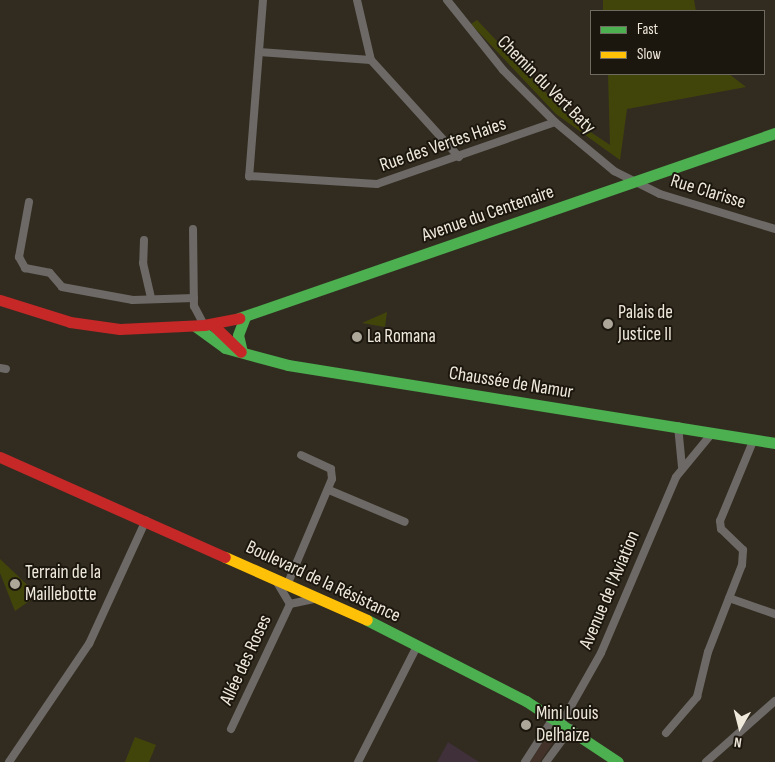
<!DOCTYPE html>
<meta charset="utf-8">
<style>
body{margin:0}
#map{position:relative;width:775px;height:762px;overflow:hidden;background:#322c20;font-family:"Sofia Sans Condensed",sans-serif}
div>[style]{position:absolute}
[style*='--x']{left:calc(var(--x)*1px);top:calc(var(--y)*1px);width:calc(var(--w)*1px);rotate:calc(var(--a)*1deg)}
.commercial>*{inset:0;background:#423229}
.education>*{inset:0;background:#3f3039}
.green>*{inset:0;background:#42450a}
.street>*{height:8px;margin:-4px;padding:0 4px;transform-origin:4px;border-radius:4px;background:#6d6966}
.fast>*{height:11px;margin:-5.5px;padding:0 5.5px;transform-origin:5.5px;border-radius:5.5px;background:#4caf50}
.slow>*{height:11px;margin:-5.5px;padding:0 5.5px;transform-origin:5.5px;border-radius:5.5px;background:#ffc107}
.jam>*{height:11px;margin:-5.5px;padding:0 5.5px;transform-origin:5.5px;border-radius:5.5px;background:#c62828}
.dots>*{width:14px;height:14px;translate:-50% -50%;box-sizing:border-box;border:2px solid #1c170e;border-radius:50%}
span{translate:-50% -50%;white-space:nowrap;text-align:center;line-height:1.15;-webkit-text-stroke:4px #1c170e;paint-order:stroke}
.street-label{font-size:19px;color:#efe9dc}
.poi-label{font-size:19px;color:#efe9dc}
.left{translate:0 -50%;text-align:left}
.legend{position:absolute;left:590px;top:10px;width:175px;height:65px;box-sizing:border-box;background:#1c170e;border:1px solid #706b60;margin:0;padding:6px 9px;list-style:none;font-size:15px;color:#efe9dc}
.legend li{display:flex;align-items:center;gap:10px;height:25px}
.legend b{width:25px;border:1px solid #706b60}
.north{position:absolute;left:715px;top:702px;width:50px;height:50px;-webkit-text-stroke:4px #1c170e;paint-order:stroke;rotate:188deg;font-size:14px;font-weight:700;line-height:20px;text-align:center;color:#efe9dc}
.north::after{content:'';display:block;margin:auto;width:18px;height:22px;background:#efe9dc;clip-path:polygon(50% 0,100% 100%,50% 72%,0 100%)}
</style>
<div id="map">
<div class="commercial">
<div style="clip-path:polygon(549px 733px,556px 738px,540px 762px,530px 762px)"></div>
</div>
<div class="education">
<div style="clip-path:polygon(448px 742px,479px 762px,437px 762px)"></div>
</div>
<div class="green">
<div style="clip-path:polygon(603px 0,694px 0,696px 11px,603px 11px)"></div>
<div style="clip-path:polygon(477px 20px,571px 119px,610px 145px,608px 74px,729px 74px,746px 87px,627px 109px,620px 160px,556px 114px,471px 24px)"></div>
<div style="clip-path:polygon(387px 312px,385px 327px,362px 323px)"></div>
<div style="clip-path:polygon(0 559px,38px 595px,15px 611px,0 573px)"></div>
<div style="clip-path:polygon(135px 737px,156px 745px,149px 762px,125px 762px)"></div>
</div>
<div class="street">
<div style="--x:263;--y:0;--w:177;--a:94.5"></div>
<div style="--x:249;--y:176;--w:128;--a:3.6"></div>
<div style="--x:377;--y:184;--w:188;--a:-19.2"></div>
<div style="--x:357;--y:0;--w:62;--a:76.9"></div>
<div style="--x:371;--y:60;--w:131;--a:47.8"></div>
<div style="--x:447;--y:0;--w:90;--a:51.3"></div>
<div style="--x:503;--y:70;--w:74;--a:45"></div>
<div style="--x:555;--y:122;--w:77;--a:39.7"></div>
<div style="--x:614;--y:171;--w:51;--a:26.6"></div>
<div style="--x:660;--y:194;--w:120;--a:16.9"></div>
<div style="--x:259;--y:52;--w:112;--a:4.1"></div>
<div style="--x:29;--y:202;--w:56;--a:100.3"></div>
<div style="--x:19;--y:257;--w:13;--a:61"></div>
<div style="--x:25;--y:268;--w:25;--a:11"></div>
<div style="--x:50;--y:273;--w:18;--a:49"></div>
<div style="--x:62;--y:287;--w:72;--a:10.4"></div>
<div style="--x:133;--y:300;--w:61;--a:-1.9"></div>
<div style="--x:193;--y:229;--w:77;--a:89.3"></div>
<div style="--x:194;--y:306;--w:21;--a:62"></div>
<div style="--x:144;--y:240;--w:23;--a:92"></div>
<div style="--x:143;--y:263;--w:37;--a:77"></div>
<div style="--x:0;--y:368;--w:6;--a:9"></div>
<div style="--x:678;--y:426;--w:41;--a:84.4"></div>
<div style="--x:329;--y:490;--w:82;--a:22.8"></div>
<div style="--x:275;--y:579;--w:29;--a:59"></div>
<div style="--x:290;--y:604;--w:29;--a:-12"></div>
<div style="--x:288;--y:583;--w:113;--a:-67.1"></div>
<div style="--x:332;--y:479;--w:10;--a:-96"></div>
<div style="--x:331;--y:469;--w:33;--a:-155"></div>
<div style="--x:729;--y:598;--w:49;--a:19.2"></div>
<div style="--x:562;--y:722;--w:79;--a:-60.5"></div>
<div style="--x:601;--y:653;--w:191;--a:-66.9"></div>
<div style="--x:676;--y:477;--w:58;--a:-50.6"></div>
<div style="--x:231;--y:729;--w:138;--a:-64.7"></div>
<div style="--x:666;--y:733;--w:48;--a:-49.3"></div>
<div style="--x:697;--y:697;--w:46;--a:-76.3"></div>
<div style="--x:708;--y:652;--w:93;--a:-68.7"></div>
<div style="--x:742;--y:565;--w:15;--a:-86"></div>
<div style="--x:743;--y:550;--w:30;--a:-136"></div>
<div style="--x:721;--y:529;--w:8;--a:-97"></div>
<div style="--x:720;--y:521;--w:89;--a:-67.5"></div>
<div style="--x:9;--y:762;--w:143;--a:-55.9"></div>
<div style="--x:89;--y:644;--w:136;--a:-65.3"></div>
<div style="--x:358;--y:762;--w:130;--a:-63"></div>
<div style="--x:525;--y:762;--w:54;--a:-57.2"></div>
<div style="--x:546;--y:762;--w:42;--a:-53.7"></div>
<div style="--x:706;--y:762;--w:92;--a:-41.5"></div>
</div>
<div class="fast">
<div style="--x:239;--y:318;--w:567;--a:-19.04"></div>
<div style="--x:195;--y:326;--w:37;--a:36"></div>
<div style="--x:225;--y:348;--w:65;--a:15.1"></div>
<div style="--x:288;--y:365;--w:493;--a:9.1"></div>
<div style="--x:242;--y:352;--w:17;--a:-103"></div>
<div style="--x:238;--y:335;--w:19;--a:-69"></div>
<div style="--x:367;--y:620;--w:178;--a:27"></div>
<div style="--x:526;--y:701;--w:110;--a:33.5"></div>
</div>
<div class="slow">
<div style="--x:225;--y:557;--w:155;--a:23.9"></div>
</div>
<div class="jam">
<div style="--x:0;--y:300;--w:73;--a:17.4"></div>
<div style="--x:70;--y:322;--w:50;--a:8"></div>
<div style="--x:120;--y:329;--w:84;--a:-2.7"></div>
<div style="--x:204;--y:325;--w:36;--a:-11"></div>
<div style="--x:212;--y:324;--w:40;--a:44"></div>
<div style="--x:0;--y:457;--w:246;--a:24"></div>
</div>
<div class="dots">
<div style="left:608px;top:324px;background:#ada79a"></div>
<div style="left:357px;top:337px;background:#ada79a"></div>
<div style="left:15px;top:584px;background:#ada79a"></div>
<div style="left:526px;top:725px;background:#ada79a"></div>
</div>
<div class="street-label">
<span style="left:546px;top:85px;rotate:45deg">Chemin du Vert Baty</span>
<span style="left:443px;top:145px;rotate:-19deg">Rue des Vertes Haies</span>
<span style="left:708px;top:192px;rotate:17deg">Rue Clarisse</span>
<span style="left:488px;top:214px;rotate:-19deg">Avenue du Centenaire</span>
<span style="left:511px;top:383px;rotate:9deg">Chaussée de Namur</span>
<span style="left:323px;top:582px;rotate:25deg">Boulevard de la Résistance</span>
<span style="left:610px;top:590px;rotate:-67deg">Avenue de l'Aviation</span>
<span style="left:246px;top:660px;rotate:-65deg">Allée des Roses</span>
</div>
<div class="poi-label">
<span class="left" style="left:618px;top:324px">Palais de<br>Justice II</span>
<span class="left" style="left:367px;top:337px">La Romana</span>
<span class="left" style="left:25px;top:584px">Terrain de la<br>Maillebotte</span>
<span class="left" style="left:536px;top:725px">Mini Louis<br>Delhaize</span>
</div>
<ul class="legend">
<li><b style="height:6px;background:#4caf50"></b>Fast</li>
<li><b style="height:6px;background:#ffc107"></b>Slow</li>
</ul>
<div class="north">N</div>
</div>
